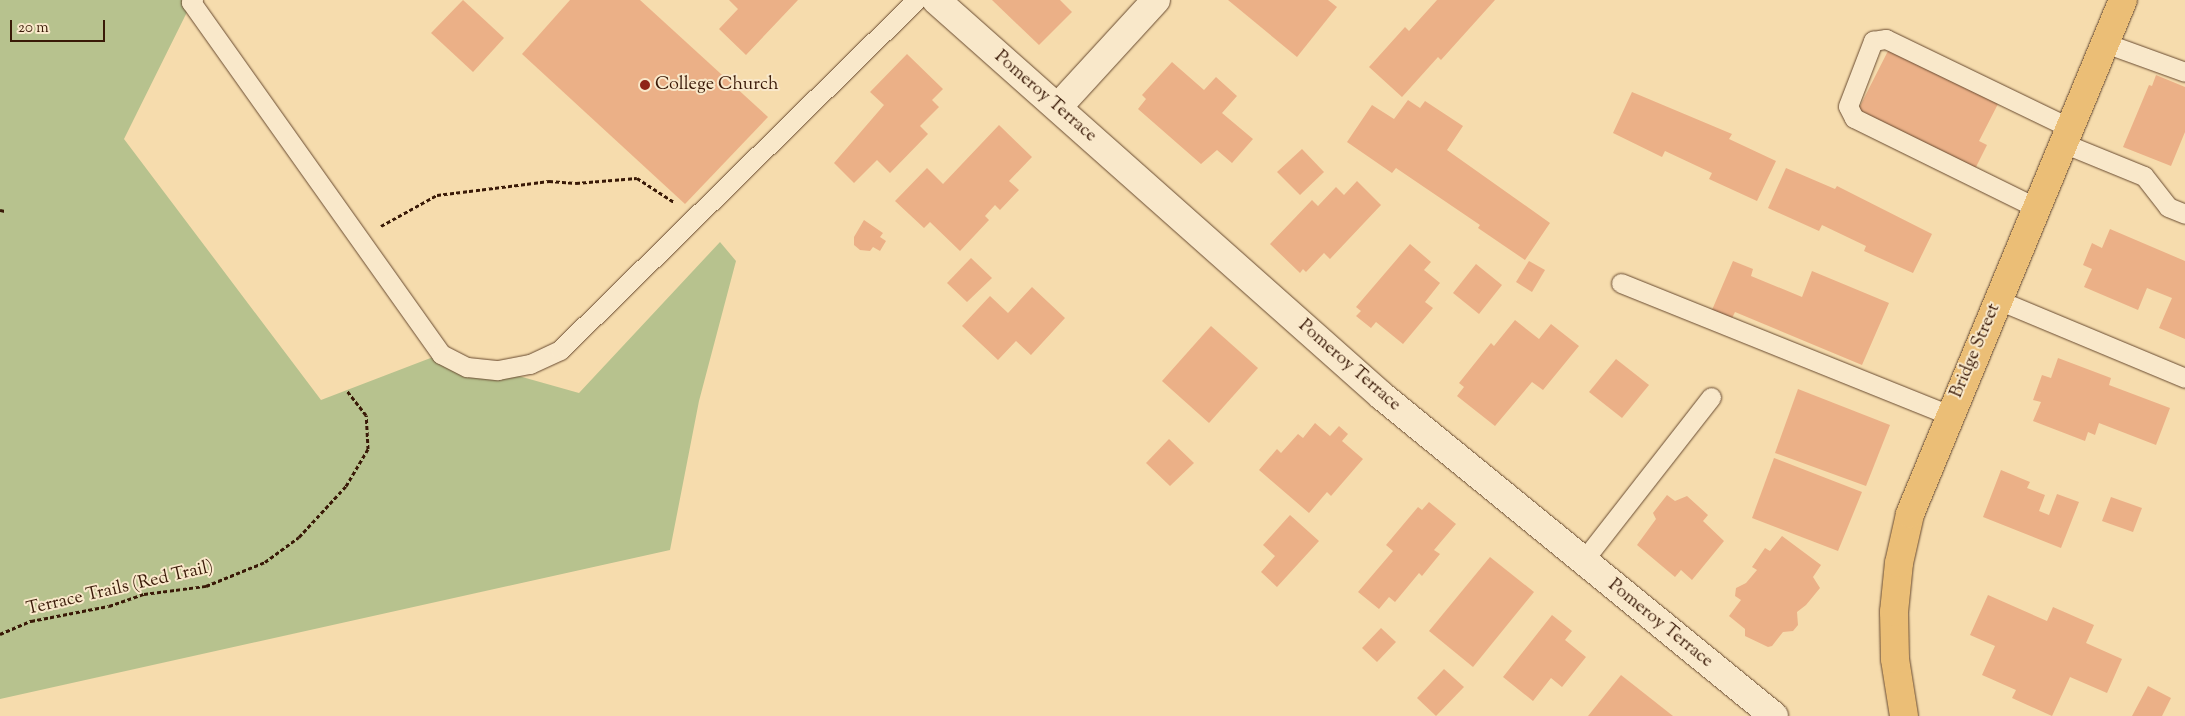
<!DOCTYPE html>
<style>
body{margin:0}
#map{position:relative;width:2185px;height:716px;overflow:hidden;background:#f6dcad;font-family:"Sorts Mill Goudy",serif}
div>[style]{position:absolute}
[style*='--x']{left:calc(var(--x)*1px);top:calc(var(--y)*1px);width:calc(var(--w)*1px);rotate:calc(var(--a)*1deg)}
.green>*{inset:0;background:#b7c28e}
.building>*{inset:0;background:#ebb087}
.path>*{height:3px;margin-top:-1.5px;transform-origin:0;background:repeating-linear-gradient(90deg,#391907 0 4px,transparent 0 6.5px)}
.roads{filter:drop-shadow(0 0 1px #684a30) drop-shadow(0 0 1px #684a30)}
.service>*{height:19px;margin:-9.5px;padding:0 9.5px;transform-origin:9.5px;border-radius:9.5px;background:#f9e8ca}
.minor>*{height:28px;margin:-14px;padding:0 14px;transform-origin:14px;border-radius:14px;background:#f9e8ca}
.trunk>*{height:28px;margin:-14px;padding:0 14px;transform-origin:14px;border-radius:14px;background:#ebbe76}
.dots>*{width:14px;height:14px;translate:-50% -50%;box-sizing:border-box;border:2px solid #f9e8ca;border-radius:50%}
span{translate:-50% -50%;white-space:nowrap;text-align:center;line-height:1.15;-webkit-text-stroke:4px #f9e8ca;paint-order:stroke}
.poi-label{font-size:18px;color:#391907}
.left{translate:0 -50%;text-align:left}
.street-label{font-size:18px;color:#391907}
.scale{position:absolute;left:10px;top:20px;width:95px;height:22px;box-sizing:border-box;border:2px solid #391907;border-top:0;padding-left:6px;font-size:15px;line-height:18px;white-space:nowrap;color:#391907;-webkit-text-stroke:4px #f9e8ca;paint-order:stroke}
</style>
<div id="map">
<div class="green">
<div style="clip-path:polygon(0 0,193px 0,124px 139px,321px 400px,441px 354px,579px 393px,720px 242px,736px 261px,699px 401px,670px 550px,0 699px)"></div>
</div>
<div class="building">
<div style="clip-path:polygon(463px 0,504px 38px,473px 72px,431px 33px)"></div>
<div style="clip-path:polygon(570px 0,640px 0,768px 117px,685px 204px,522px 54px)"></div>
<div style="clip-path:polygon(729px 0,798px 0,746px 55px,719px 29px,738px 9px)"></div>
<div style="clip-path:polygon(992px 0,1060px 0,1072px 12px,1039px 45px)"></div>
<div style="clip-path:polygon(1228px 0,1328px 0,1337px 7px,1297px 57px)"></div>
<div style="clip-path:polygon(1437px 0,1495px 0,1441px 60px,1438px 57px,1402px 97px,1369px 67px,1405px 27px,1409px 31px)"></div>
<div style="clip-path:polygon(1890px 47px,1999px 102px,1979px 141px,1987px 145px,1974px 171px,1857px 112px)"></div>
<div style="clip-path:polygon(907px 54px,943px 89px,932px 100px,939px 107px,920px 126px,928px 134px,890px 173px,877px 160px,854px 183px,834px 163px,884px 105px,870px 92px)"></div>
<div style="clip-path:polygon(1172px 62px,1204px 90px,1216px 77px,1237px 96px,1222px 113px,1253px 139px,1232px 163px,1217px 150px,1201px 164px,1138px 109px,1146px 99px,1142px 95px)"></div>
<div style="clip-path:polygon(2156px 75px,2185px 87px,2185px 132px,2171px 166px,2123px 147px,2149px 85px,2152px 86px)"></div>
<div style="clip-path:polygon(1632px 92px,1732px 134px,1729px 139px,1776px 161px,1757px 201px,1709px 179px,1712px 173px,1665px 151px,1662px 157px,1613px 133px)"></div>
<div style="clip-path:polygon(1408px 100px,1420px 108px,1425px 101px,1463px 126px,1447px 150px,1550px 223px,1525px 260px,1478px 228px,1480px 225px,1396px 168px,1392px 173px,1347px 142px,1372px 105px,1394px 119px)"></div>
<div style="clip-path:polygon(999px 125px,1032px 157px,1009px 181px,1019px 190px,1000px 210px,995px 205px,985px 216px,989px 220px,960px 251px,930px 222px,924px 228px,895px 201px,927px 168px,943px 184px)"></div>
<div style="clip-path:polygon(1302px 149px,1324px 172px,1300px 195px,1277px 172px)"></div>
<div style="clip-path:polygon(1786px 168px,1835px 189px,1837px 186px,1932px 234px,1913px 273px,1864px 251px,1866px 246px,1822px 225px,1819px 231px,1768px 208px)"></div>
<div style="clip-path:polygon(1357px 181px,1381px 205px,1330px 259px,1324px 253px,1306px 272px,1303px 269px,1300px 273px,1270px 244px,1312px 200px,1318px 206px,1336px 187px,1344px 195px)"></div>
<div style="clip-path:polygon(864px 220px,883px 233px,880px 237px,886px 241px,880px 251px,873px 247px,870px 251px,860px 250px,854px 245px,854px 237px)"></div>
<div style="clip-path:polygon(2110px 229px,2185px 261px,2185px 339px,2159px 328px,2172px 298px,2147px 288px,2138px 310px,2084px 287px,2092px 269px,2083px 265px,2092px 243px,2102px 248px)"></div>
<div style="clip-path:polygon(1410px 244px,1431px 262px,1424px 270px,1440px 283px,1425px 302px,1433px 308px,1403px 344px,1376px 322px,1371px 328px,1356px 316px,1361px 311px,1356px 307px)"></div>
<div style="clip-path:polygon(971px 258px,992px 278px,967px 302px,947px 283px)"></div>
<div style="clip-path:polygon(1529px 261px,1545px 270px,1532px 292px,1516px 282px)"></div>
<div style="clip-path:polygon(1733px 261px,1753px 269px,1751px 276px,1802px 297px,1812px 271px,1889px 303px,1862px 365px,1735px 312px,1732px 318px,1712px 310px)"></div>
<div style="clip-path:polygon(1476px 264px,1502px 285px,1479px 314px,1453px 293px)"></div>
<div style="clip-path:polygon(1032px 287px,1065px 318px,1031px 355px,1016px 341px,998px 360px,962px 326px,990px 296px,1008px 313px)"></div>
<div style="clip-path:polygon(1515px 320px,1539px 339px,1551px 324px,1579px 346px,1543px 390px,1532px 382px,1495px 426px,1457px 396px,1464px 387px,1459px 383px,1491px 343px,1494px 346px)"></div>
<div style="clip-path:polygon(1211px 326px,1258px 368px,1209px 423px,1162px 381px)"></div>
<div style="clip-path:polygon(2058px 358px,2111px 378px,2109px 385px,2170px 408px,2156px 445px,2099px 423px,2095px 435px,2088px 432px,2085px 441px,2033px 421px,2041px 402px,2033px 400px,2042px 375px,2051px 378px)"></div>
<div style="clip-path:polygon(1616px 359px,1649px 385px,1622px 418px,1589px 392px)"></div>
<div style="clip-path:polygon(1798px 389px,1890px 425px,1866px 486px,1775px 453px)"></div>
<div style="clip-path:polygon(1315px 423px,1330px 436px,1339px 426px,1348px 434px,1342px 441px,1363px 459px,1331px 496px,1327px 492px,1309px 513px,1259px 470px,1277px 449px,1281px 453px,1298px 434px,1303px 438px)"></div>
<div style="clip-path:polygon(1169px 439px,1194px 463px,1170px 486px,1146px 463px)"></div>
<div style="clip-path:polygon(1774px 458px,1862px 492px,1838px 551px,1752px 518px)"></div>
<div style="clip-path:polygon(2001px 470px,2030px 482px,2027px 488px,2045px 495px,2039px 511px,2049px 515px,2057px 494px,2079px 502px,2061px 548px,1983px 517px)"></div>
<div style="clip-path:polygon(1667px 495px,1675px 501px,1687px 496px,1708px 515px,1703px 521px,1724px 541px,1692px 580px,1681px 570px,1675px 577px,1637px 545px,1656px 519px,1653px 513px)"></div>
<div style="clip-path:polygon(2111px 497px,2142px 508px,2133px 532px,2102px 521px)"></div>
<div style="clip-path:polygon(1429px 502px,1456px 524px,1434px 550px,1440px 554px,1422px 576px,1419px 573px,1395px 602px,1389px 597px,1379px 609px,1358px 592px,1393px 551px,1386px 545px,1418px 507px,1422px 510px)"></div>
<div style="clip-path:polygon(1290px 515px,1319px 541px,1277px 587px,1261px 572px,1275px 556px,1263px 545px)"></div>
<div style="clip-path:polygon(1782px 536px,1821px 565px,1813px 577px,1820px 588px,1806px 605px,1797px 612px,1798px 625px,1793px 631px,1783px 632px,1772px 646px,1768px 647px,1745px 636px,1745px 629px,1729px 616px,1741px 600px,1735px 596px,1736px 588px,1746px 583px,1757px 570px,1752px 567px,1765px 548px,1770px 551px)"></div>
<div style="clip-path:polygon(1490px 557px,1534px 592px,1473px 667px,1429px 631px)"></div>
<div style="clip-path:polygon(1988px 595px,2047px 621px,2053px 607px,2094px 625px,2086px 643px,2122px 659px,2107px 693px,2070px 677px,2052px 716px,2012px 698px,2016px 690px,1982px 675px,1995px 646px,1970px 635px)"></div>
<div style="clip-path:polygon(1552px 615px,1572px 631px,1565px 640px,1586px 657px,1562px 687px,1551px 678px,1533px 701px,1503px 677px)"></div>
<div style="clip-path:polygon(1381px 628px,1396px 642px,1377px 662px,1362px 648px)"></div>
<div style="clip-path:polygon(1444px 669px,1464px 687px,1436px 716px,1417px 698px)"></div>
<div style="clip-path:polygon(1621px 675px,1673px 716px,1588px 716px)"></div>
<div style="clip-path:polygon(2148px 686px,2171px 698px,2162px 716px,2132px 716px)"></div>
</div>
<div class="path">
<div style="--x:0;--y:210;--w:5;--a:11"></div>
<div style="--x:381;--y:226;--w:64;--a:-29"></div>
<div style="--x:437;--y:195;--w:113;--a:-7.1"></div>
<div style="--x:549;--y:181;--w:27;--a:4"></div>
<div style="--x:576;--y:183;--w:61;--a:-4.7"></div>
<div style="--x:637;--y:178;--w:44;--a:33"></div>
<div style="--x:0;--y:634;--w:34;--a:-23"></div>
<div style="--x:31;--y:621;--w:79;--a:-10.9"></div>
<div style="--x:109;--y:606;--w:37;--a:-19"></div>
<div style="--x:144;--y:594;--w:63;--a:-7.4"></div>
<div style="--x:206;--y:586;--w:64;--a:-22.1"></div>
<div style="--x:265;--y:562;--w:42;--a:-36.3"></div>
<div style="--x:299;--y:537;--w:69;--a:-47.3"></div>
<div style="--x:346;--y:486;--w:43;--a:-59.3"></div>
<div style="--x:368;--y:449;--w:34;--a:-93"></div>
<div style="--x:366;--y:415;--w:31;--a:-128"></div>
</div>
<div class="roads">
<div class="service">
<div style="--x:193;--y:0;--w:3;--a:135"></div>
<div style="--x:191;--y:2;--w:432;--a:54.6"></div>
<div style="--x:441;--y:354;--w:29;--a:27"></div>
<div style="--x:467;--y:367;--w:31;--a:6"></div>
<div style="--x:498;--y:370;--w:33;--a:-11"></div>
<div style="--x:530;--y:364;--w:33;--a:-25"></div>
<div style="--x:560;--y:350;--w:499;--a:-44.5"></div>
<div style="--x:2105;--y:43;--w:85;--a:19.9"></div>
<div style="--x:2063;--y:143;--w:87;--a:22.2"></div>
<div style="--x:2144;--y:176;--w:39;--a:52"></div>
<div style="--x:2168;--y:207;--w:18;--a:22"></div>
<div style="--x:2037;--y:208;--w:204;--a:-153.8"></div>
<div style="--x:1854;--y:118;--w:13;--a:-117"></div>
<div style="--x:1848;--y:106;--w:70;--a:-69"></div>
<div style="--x:1873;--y:41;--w:13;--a:-9"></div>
<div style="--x:1886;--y:39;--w:204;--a:25.8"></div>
<div style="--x:1621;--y:283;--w:354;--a:21.9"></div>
<div style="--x:1998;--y:300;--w:203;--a:22.6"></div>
<div style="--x:1583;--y:561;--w:208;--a:-52"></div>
</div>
<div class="minor">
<div style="--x:936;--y:0;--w:596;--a:41.6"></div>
<div style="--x:1382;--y:396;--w:506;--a:39.23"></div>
<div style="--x:1058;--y:107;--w:145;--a:-47.5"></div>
</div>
<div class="trunk">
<div style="--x:1904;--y:716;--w:58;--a:-99"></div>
<div style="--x:1895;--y:659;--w:47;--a:-91.2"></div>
<div style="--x:1894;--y:612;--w:49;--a:-84.2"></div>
<div style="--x:1899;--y:563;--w:50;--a:-77.3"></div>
<div style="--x:1910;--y:514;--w:556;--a:-67.49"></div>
</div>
</div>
<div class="dots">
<div style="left:645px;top:85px;background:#8f2418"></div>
</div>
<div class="poi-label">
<span class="left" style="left:655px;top:85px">College Church</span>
</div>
<div class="street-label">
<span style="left:1045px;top:97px;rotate:41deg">Pomeroy Terrace</span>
<span style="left:1976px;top:351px;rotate:-67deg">Bridge Street</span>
<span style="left:1349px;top:366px;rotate:41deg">Pomeroy Terrace</span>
<span style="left:120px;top:589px;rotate:-13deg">Terrace Trails (Red Trail)</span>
<span style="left:1660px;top:624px;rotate:39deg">Pomeroy Terrace</span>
</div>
<div class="scale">20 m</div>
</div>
